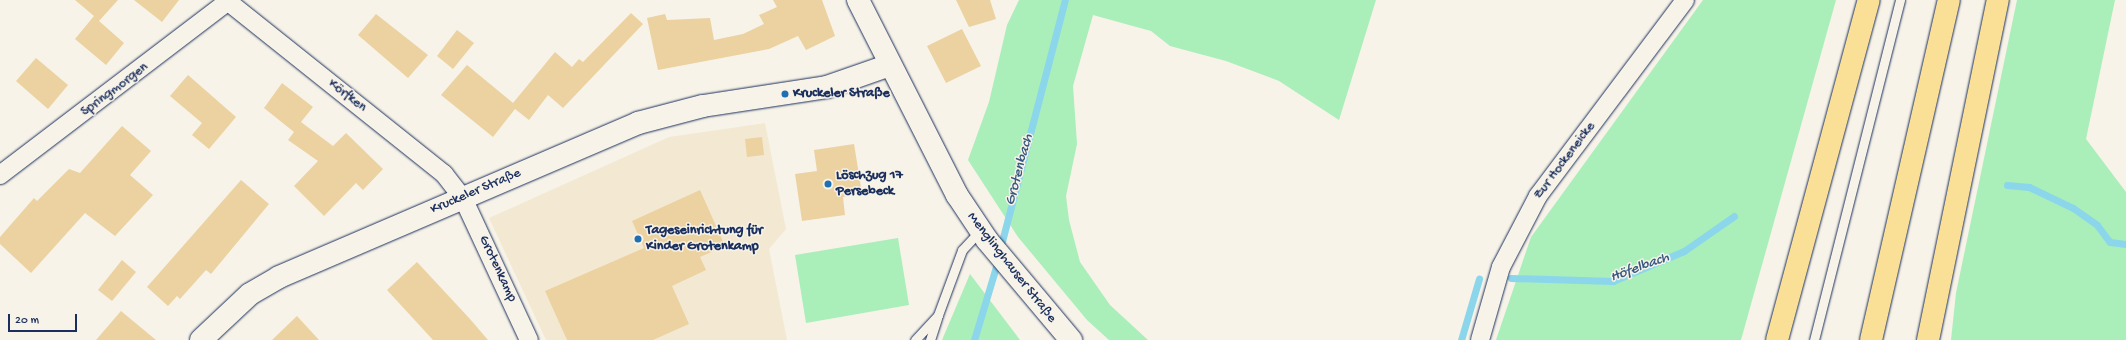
<!DOCTYPE html>
<meta charset="utf-8">
<style>
body{margin:0}
#map{position:relative;width:2126px;height:340px;overflow:hidden;background:#f7f3e8;font-family:"Gochi Hand",sans-serif}
div>[style]{position:absolute}
[style*='--x']{left:calc(var(--x)*1px);top:calc(var(--y)*1px);width:calc(var(--w)*1px);rotate:calc(var(--a)*1deg)}
.built>*{inset:0;background:#f3e9d2}
.green>*{inset:0;background:#aaeeb9}
.stream>*{height:7px;margin:-3.5px;padding:0 3.5px;transform-origin:3.5px;border-radius:3.5px;background:#8bd6eb}
.building>*{inset:0;background:#ebd2a0}
.roads{filter:drop-shadow(0 0 1px #1b2f5e) drop-shadow(0 0 1px #1b2f5e)}
.lane>*{height:9px;margin:-4.5px;padding:0 4.5px;transform-origin:4.5px;border-radius:4.5px;background:#f7f3e8}
.street>*{height:18px;margin:-9px;padding:0 9px;transform-origin:9px;border-radius:9px;background:#f7f3e8}
.secondary>*{height:22px;margin:-11px;padding:0 11px;transform-origin:11px;border-radius:11px;background:#f7f3e8}
.highway>*{height:22px;margin:-11px;padding:0 11px;transform-origin:11px;border-radius:11px;background:#fadf96}
.dots>*{width:11px;height:11px;translate:-50% -50%;box-sizing:border-box;border:2px solid #f7f3e8;border-radius:50%}
span{translate:-50% -50%;white-space:nowrap;text-align:center;line-height:1.15;-webkit-text-stroke:3px #f7f3e8;paint-order:stroke}
.street-label{font-size:14px;color:#1b2f5e}
.poi-label{font-size:14px;color:#1b2f5e;font-weight:700}
.left{translate:0 -50%;text-align:left}
.water-label{font-size:15px;color:#375981;font-style:italic}
.scale{position:absolute;left:8px;top:314px;width:69px;height:18px;box-sizing:border-box;border:2px solid #1b2f5e;border-top:0;padding-left:5px;font-size:12px;line-height:14px;white-space:nowrap;color:#1b2f5e;-webkit-text-stroke:3px #f7f3e8;paint-order:stroke}
</style>
<div id="map">
<div class="built">
<div style="clip-path:polygon(765px 123px,786px 229px,769px 249px,787px 340px,546px 340px,489px 218px,669px 137px)"></div>
</div>
<div class="green">
<div style="clip-path:polygon(1019px 0,1376px 0,1339px 120px,1279px 81px,1226px 61px,1170px 46px,1151px 31px,1093px 15px,1073px 86px,1077px 144px,1066px 196px,1069px 220px,1080px 262px,1110px 305px,1148px 340px,1109px 340px,1087px 320px,1018px 237px,968px 160px,989px 102px,1007px 25px)"></div>
<div style="clip-path:polygon(1703px 0,1836px 0,1741px 340px,1496px 340px,1531px 237px)"></div>
<div style="clip-path:polygon(2017px 0,2115px 0,2086px 139px,2126px 192px,2126px 340px,1951px 340px,1956px 293px)"></div>
<div style="clip-path:polygon(898px 238px,909px 305px,806px 323px,795px 255px)"></div>
<div style="clip-path:polygon(970px 274px,1020px 340px,942px 340px)"></div>
</div>
<div class="stream">
<div style="--x:2007;--y:185;--w:22;--a:5"></div>
<div style="--x:2029;--y:187;--w:49;--a:25.5"></div>
<div style="--x:2073;--y:208;--w:29;--a:35"></div>
<div style="--x:2097;--y:225;--w:21;--a:53"></div>
<div style="--x:2110;--y:242;--w:16;--a:7"></div>
<div style="--x:1000;--y:249;--w:257;--a:-75.4"></div>
<div style="--x:1511;--y:278;--w:102;--a:1.7"></div>
<div style="--x:1613;--y:281;--w:77;--a:-22.9"></div>
<div style="--x:1684;--y:251;--w:61;--a:-35"></div>
<div style="--x:974;--y:340;--w:84;--a:-73.3"></div>
<div style="--x:1461;--y:340;--w:64;--a:-73.6"></div>
</div>
<div class="building">
<div style="clip-path:polygon(75px 0,118px 0,99px 21px,124px 43px,106px 65px,75px 39px,94px 16px)"></div>
<div style="clip-path:polygon(134px 0,179px 0,162px 22px)"></div>
<div style="clip-path:polygon(773px 0,822px 0,835px 36px,806px 50px,798px 36px,769px 49px,658px 70px,647px 18px,665px 14px,667px 20px,710px 18px,714px 40px,743px 34px,764px 24px,759px 15px,777px 7px)"></div>
<div style="clip-path:polygon(956px 0,990px 0,996px 19px,969px 27px)"></div>
<div style="clip-path:polygon(631px 13px,643px 24px,563px 108px,548px 95px,529px 120px,515px 109px,493px 137px,441px 95px,467px 65px,513px 103px,555px 52px,572px 67px,579px 59px,583px 62px)"></div>
<div style="clip-path:polygon(376px 14px,428px 55px,408px 78px,358px 35px)"></div>
<div style="clip-path:polygon(962px 29px,981px 66px,946px 83px,927px 46px)"></div>
<div style="clip-path:polygon(457px 30px,474px 43px,453px 69px,437px 56px)"></div>
<div style="clip-path:polygon(36px 58px,68px 85px,48px 109px,16px 81px)"></div>
<div style="clip-path:polygon(188px 75px,236px 117px,209px 149px,192px 135px,202px 123px,170px 96px)"></div>
<div style="clip-path:polygon(282px 83px,313px 107px,301px 122px,333px 146px,346px 133px,383px 169px,363px 190px,356px 183px,324px 216px,294px 186px,318px 161px,288px 140px,294px 132px,264px 108px)"></div>
<div style="clip-path:polygon(122px 126px,151px 151px,130px 175px,153px 195px,115px 236px,85px 213px,31px 273px,0 244px,0 237px,34px 198px,37px 201px,69px 169px,80px 173px)"></div>
<div style="clip-path:polygon(762px 137px,764px 155px,747px 157px,745px 139px)"></div>
<div style="clip-path:polygon(854px 144px,862px 193px,843px 197px,845px 215px,802px 221px,795px 174px,817px 171px,814px 150px)"></div>
<div style="clip-path:polygon(241px 180px,269px 204px,211px 274px,206px 270px,180px 299px,177px 296px,168px 306px,147px 287px)"></div>
<div style="clip-path:polygon(700px 190px,725px 246px,700px 257px,706px 270px,672px 286px,689px 324px,653px 340px,567px 340px,545px 291px,644px 248px,632px 221px)"></div>
<div style="clip-path:polygon(122px 260px,136px 272px,112px 301px,98px 290px)"></div>
<div style="clip-path:polygon(417px 262px,470px 319px,488px 340px,433px 340px,387px 290px)"></div>
<div style="clip-path:polygon(121px 311px,156px 340px,96px 340px)"></div>
<div style="clip-path:polygon(297px 316px,319px 340px,272px 340px)"></div>
</div>
<div class="roads">
<div class="lane">
<div style="--x:915;--y:340;--w:34;--a:-47"></div>
<div style="--x:938;--y:315;--w:69;--a:-69.7"></div>
<div style="--x:962;--y:250;--w:26;--a:-47"></div>
<div style="--x:930;--y:340;--w:23;--a:-72"></div>
<div style="--x:1814;--y:340;--w:351;--a:-75.8"></div>
</div>
<div class="street">
<div style="--x:226;--y:0;--w:279;--a:38.6"></div>
<div style="--x:444;--y:174;--w:31;--a:52"></div>
<div style="--x:463;--y:198;--w:157;--a:65.1"></div>
<div style="--x:0;--y:175;--w:287;--a:-37.3"></div>
<div style="--x:1480;--y:340;--w:76;--a:-74"></div>
<div style="--x:1501;--y:267;--w:80;--a:-62.5"></div>
<div style="--x:1538;--y:196;--w:245;--a:-53.1"></div>
</div>
<div class="secondary">
<div style="--x:858;--y:0;--w:219;--a:63.1"></div>
<div style="--x:957;--y:195;--w:54;--a:56.3"></div>
<div style="--x:987;--y:240;--w:131;--a:50"></div>
<div style="--x:201;--y:340;--w:67;--a:-43.2"></div>
<div style="--x:250;--y:294;--w:34;--a:-30"></div>
<div style="--x:279;--y:277;--w:391;--a:-23.2"></div>
<div style="--x:638;--y:123;--w:67;--a:-14.7"></div>
<div style="--x:703;--y:106;--w:125;--a:-8.7"></div>
<div style="--x:827;--y:87;--w:67;--a:-19.2"></div>
</div>
<div class="highway">
<div style="--x:1777;--y:340;--w:352;--a:-74.9"></div>
<div style="--x:1871;--y:340;--w:349;--a:-77.1"></div>
<div style="--x:1928;--y:340;--w:347;--a:-78.4"></div>
</div>
</div>
<div class="dots">
<div style="left:785px;top:94px;background:#1f6fb2"></div>
<div style="left:828px;top:184px;background:#1f6fb2"></div>
<div style="left:638px;top:239px;background:#1f6fb2"></div>
</div>
<div class="street-label">
<span style="left:115px;top:90px;rotate:-37deg">Springmorgen</span>
<span style="left:347px;top:96px;rotate:38deg">Körfken</span>
<span style="left:1565px;top:161px;rotate:-53deg">Zur Hockeneicke</span>
<span style="left:476px;top:192px;rotate:-23deg">Kruckeler Straße</span>
<span style="left:1011px;top:268px;rotate:52deg">Menglinghauser Straße</span>
<span style="left:497px;top:269px;rotate:65deg">Grotenkamp</span>
</div>
<div class="poi-label">
<span class="left" style="left:793px;top:94px">Kruckeler Straße</span>
<span class="left" style="left:836px;top:184px">Löschzug 17<br>Persebeck</span>
<span class="left" style="left:646px;top:239px">Tageseinrichtung für<br>Kinder Grotenkamp</span>
</div>
<div class="water-label">
<span style="left:1020px;top:170px;rotate:-75deg">Grotenbach</span>
<span style="left:1640px;top:268px;rotate:-20deg">Höfelbach</span>
</div>
<div class="scale">20 m</div>
</div>
